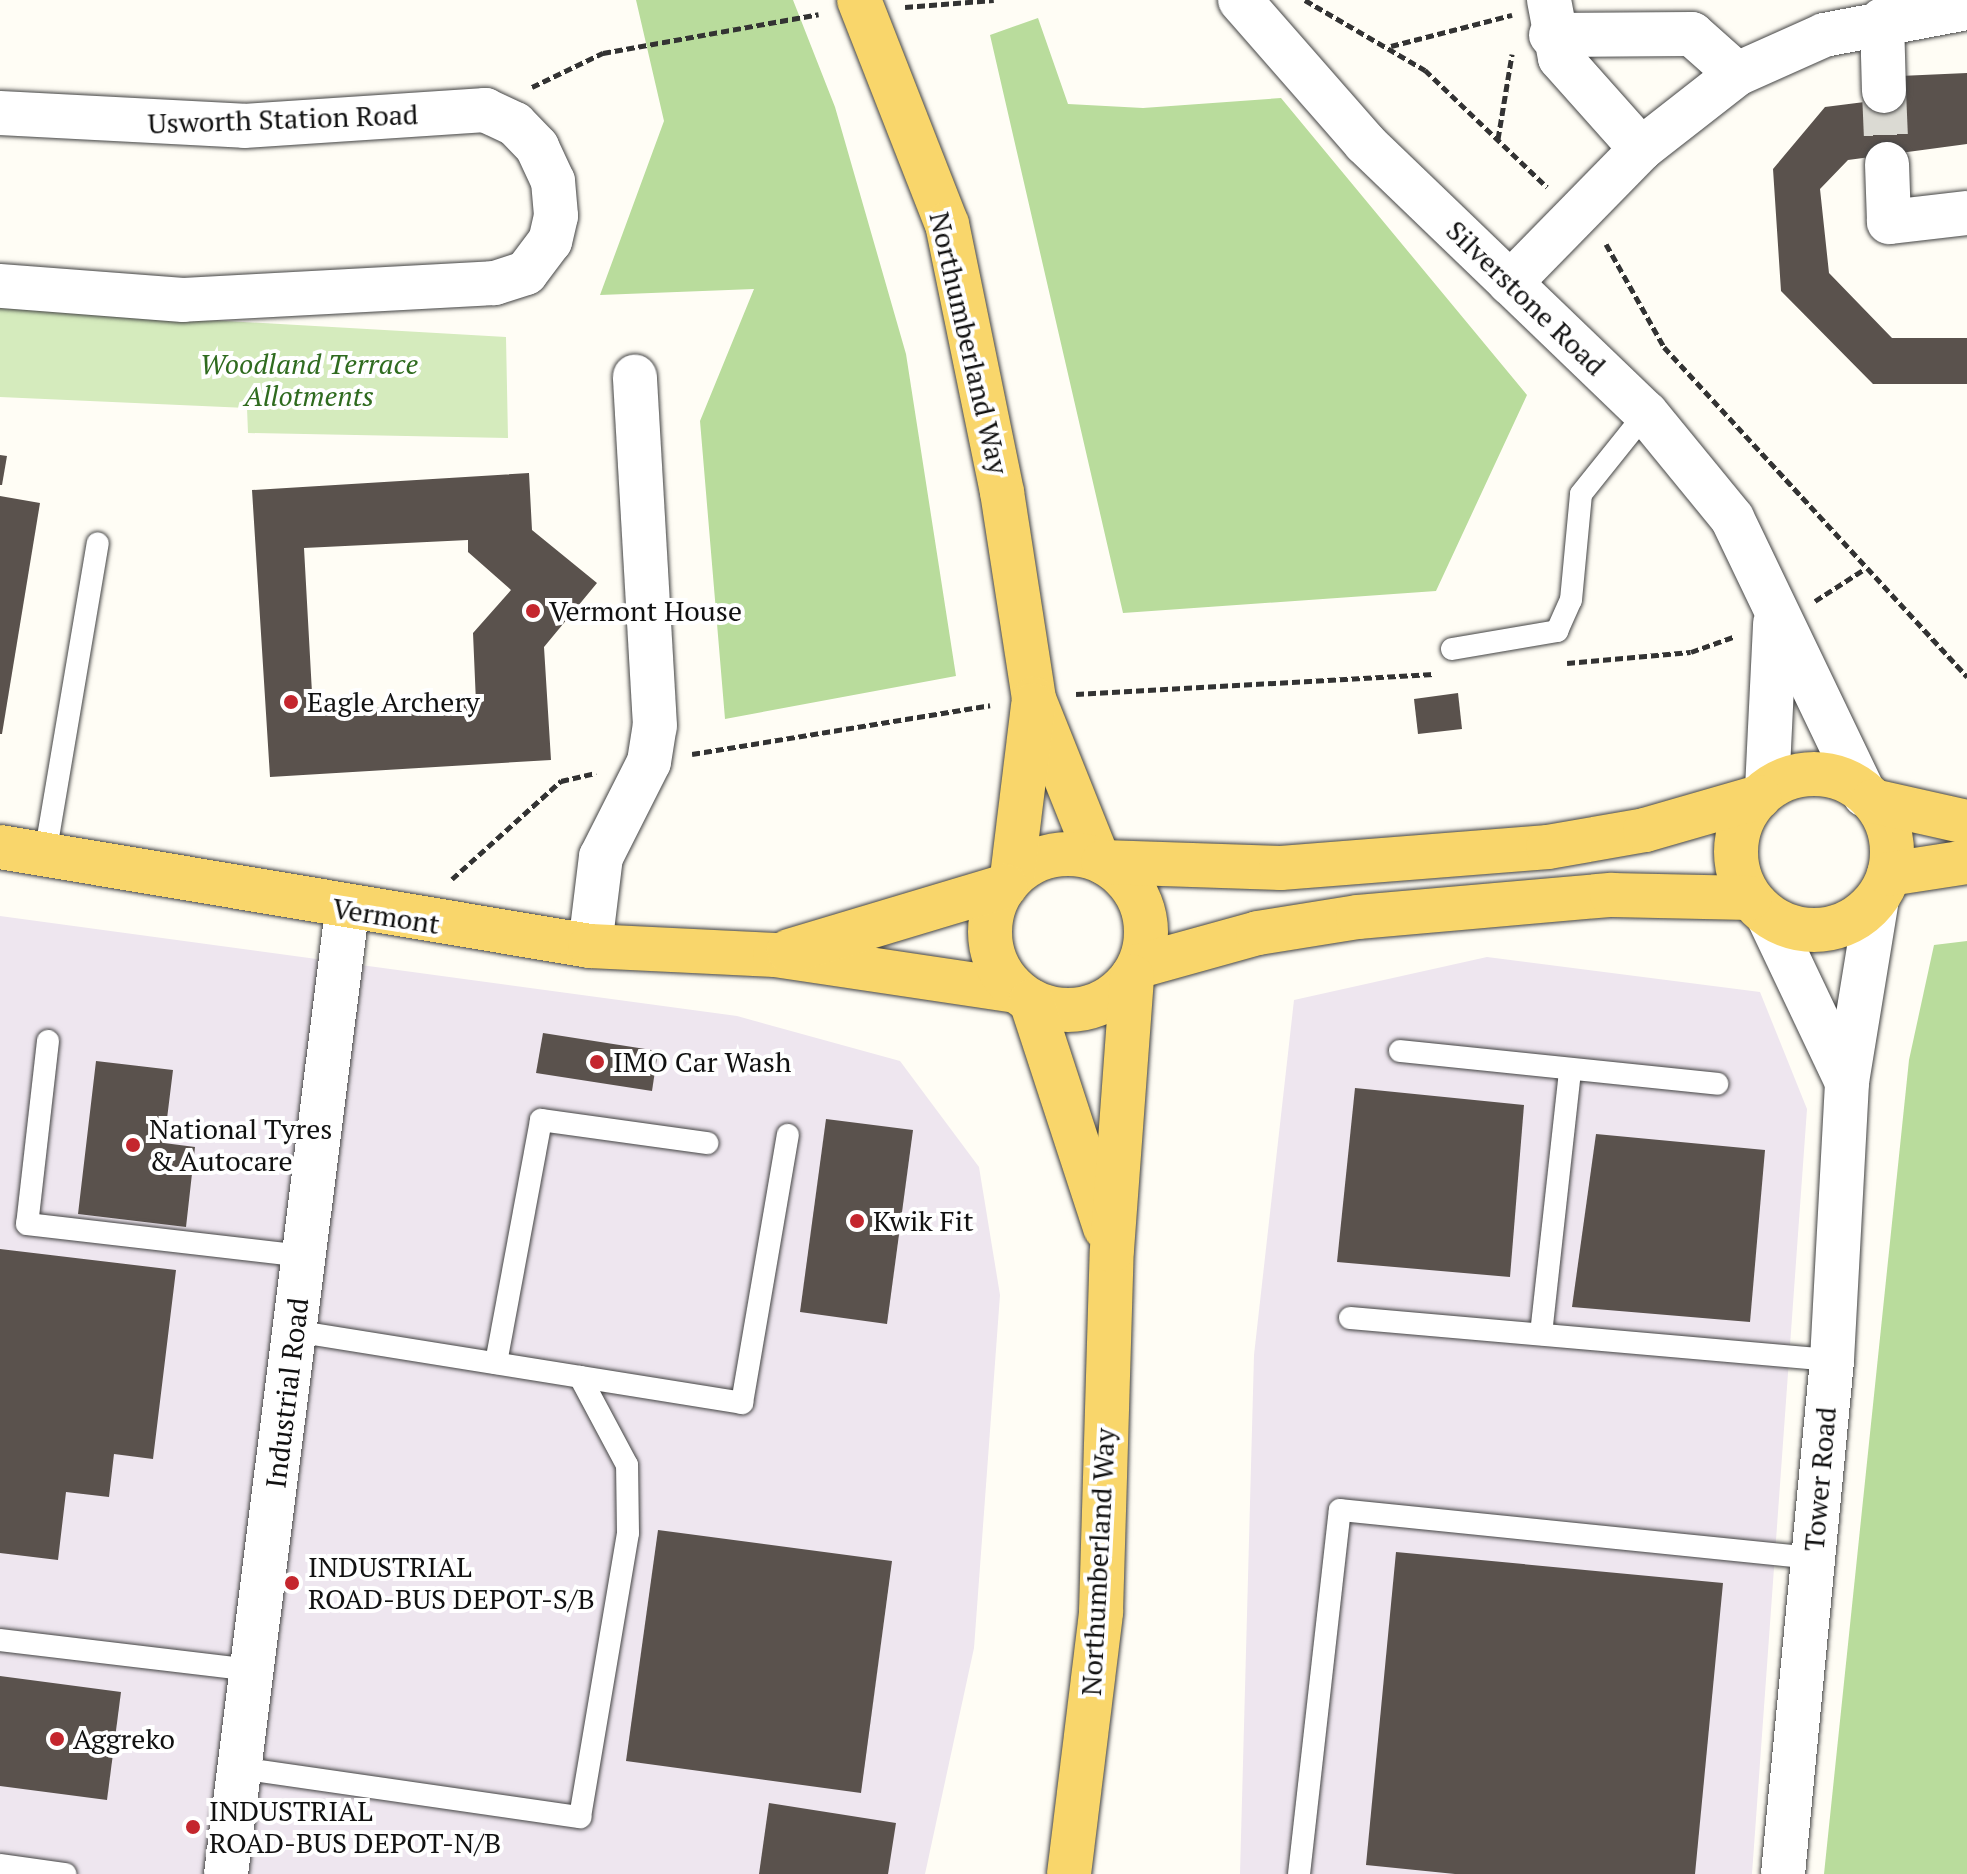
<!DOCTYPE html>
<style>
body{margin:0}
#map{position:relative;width:1967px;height:1874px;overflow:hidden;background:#fffdf5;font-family:"PT Serif",serif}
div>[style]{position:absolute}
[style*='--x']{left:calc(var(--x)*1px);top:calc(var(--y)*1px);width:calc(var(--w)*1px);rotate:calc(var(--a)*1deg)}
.industrial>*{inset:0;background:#eee6ef}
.green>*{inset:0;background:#d5ebbd}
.forest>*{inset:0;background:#b9dc9c}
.building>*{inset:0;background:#5a524d}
.street-tunnel>*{height:44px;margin-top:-22px;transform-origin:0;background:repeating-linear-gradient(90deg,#dbdad3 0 44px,transparent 0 66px)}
.path>*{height:5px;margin-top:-2.5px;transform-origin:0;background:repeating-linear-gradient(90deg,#333 0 8px,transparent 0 12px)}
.roads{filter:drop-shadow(0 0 2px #444) drop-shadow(0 0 2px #444)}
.lane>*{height:22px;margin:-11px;padding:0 11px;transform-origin:11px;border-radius:11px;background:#fff}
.street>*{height:44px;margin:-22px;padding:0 22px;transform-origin:22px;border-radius:22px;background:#fff}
.primary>*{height:44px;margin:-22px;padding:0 22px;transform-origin:22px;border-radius:22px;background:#f9d66b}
.primary>.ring{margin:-22px;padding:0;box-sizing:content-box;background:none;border:44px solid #f9d66b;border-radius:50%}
.dots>*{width:22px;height:22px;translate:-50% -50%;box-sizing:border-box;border:4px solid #fff;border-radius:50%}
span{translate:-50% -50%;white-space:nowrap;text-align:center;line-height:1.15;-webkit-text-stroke:8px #fff;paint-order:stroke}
.street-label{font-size:28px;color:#111}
.park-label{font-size:28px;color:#2f6b1f;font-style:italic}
.poi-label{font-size:28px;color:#111}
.left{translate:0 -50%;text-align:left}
</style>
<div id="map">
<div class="industrial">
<div style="clip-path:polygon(0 916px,737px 1016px,900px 1061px,979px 1167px,1000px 1295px,974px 1648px,925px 1874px,0 1874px)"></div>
<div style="clip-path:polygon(1487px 957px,1760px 992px,1807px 1109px,1752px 1874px,1240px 1874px,1254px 1355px,1294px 1000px)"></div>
</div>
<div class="green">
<div style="clip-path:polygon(0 308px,506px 337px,508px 438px,248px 433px,247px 408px,0 397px)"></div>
</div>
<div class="forest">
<div style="clip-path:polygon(636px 0,793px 0,835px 107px,906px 354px,956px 676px,725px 719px,700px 421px,754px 289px,600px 295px,664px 121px)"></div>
<div style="clip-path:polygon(1038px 18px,1068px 104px,1143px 108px,1281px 98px,1527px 395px,1436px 591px,1123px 613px,990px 35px)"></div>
<div style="clip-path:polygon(1967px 941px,1967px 1874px,1824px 1874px,1909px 1060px,1934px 945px)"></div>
</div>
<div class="building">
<div style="clip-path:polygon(1967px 73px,1967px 144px,1848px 160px,1820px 189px,1829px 273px,1892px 338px,1967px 338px,1967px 384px,1873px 384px,1781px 291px,1773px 169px,1825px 107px,1904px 97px,1900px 76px)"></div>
<div style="clip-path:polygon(0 455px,7px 456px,2px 485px,0 485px)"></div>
<div style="clip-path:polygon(evenodd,529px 473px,532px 530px,597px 583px,544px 647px,551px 760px,270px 777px,252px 490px,529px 473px,468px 540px,468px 552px,511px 590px,473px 633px,476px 703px,313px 711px,304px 548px,468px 540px)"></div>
<div style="clip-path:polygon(0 496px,40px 503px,2px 734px,0 734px)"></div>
<div style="clip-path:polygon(1458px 693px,1462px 729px,1418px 734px,1414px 699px)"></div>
<div style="clip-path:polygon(543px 1033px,658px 1051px,652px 1091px,536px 1073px)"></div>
<div style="clip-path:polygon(96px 1061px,173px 1070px,164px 1143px,195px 1147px,186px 1227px,78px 1214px)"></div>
<div style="clip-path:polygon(1355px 1088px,1524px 1105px,1510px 1277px,1337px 1262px)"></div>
<div style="clip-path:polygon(826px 1119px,913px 1130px,887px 1324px,800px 1312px)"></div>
<div style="clip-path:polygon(1596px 1134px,1765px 1150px,1750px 1322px,1572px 1307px)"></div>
<div style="clip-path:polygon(0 1249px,176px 1270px,153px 1459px,114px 1454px,109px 1497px,66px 1492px,58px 1560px,0 1553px)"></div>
<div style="clip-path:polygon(658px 1530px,892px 1561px,861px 1793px,626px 1761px)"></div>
<div style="clip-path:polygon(1396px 1552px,1723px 1583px,1695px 1874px,1455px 1874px,1366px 1865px)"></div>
<div style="clip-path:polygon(0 1676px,121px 1692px,107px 1800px,0 1786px)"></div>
<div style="clip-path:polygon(769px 1803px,896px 1823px,888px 1874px,759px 1874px)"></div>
</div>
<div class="street-tunnel">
<div style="--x:1884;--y:91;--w:73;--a:87.6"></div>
</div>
<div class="path">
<div style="--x:1305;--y:0;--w:139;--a:30.3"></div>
<div style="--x:1425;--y:70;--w:169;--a:43.8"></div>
<div style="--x:905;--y:7;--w:89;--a:-4.5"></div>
<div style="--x:1391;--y:46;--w:125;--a:-14.4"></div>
<div style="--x:532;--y:87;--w:79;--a:-25.6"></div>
<div style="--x:603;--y:53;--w:219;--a:-10.2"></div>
<div style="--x:1498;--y:139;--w:86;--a:-80.6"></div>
<div style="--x:1606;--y:244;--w:118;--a:60.6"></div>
<div style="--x:1664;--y:347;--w:448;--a:47.4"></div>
<div style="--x:1815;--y:601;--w:57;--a:-32.9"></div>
<div style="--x:1567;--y:663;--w:124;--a:-5.1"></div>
<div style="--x:1691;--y:652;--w:45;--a:-19.7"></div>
<div style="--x:1076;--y:694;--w:358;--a:-3.2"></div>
<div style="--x:692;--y:754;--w:302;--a:-9.3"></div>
<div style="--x:452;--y:879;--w:147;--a:-42"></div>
<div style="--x:561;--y:781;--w:36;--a:-13"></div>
</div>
<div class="roads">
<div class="lane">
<div style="--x:1452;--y:649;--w:107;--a:-9.7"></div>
<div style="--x:1557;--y:631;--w:34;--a:-66"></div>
<div style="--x:1571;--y:600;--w:106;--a:-84.6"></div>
<div style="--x:1581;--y:494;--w:104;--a:-51.3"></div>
<div style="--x:45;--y:855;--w:316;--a:-80.4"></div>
<div style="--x:48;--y:1041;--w:184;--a:96.5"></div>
<div style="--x:27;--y:1224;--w:279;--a:6.6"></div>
<div style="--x:1400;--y:1051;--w:319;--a:5.9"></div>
<div style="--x:1350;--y:1318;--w:484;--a:5"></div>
<div style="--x:294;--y:1331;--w:454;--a:9.1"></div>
<div style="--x:742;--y:1403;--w:272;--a:-80.3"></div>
<div style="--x:1541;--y:1334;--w:264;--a:-83.7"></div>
<div style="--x:496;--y:1363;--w:247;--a:-79.5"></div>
<div style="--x:541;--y:1120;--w:168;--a:7.9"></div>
<div style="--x:0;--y:1640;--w:254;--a:6.8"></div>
<div style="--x:239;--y:1768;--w:345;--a:8.2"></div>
<div style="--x:580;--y:1817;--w:288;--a:-80.4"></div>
<div style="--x:628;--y:1533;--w:68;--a:-90.8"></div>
<div style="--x:627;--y:1465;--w:100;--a:-118.1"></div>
<div style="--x:0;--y:1865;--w:66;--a:7.9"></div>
<div style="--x:1299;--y:1874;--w:366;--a:-83.6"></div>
<div style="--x:1340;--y:1510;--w:475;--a:5.8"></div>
</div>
<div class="street">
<div style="--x:1240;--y:0;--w:190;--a:48.8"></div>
<div style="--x:1365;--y:143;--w:390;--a:43.9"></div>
<div style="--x:1646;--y:413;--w:136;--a:50.7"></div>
<div style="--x:1732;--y:518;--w:307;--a:64.4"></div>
<div style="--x:1549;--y:0;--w:59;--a:79.3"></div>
<div style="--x:1560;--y:58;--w:122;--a:48.3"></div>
<div style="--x:1882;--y:20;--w:71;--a:88.4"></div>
<div style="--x:1551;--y:35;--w:141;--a:-0.4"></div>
<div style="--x:1692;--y:34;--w:60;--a:41.6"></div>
<div style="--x:0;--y:113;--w:244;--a:3"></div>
<div style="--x:244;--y:126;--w:242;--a:-3.8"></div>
<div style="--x:485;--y:110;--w:33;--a:25"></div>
<div style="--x:515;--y:124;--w:32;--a:46"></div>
<div style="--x:537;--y:147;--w:38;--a:65"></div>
<div style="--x:553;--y:181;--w:35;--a:85"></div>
<div style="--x:556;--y:216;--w:26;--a:103"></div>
<div style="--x:550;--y:241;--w:40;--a:127"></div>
<div style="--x:526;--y:273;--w:33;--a:162"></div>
<div style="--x:495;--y:283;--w:312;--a:176.9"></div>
<div style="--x:183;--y:300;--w:184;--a:-175.6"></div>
<div style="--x:1887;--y:164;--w:58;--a:88"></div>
<div style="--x:1889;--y:222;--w:79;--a:-6.6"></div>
<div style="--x:1510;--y:283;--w:187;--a:-45.6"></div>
<div style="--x:1641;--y:149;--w:122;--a:-38"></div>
<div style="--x:1737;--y:74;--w:95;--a:-24.1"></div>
<div style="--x:1824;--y:35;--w:146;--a:-10.7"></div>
<div style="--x:1767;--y:789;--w:166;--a:-87.2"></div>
<div style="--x:1768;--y:916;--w:184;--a:64.6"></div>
<div style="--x:590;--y:946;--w:90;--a:-83"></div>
<div style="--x:601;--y:857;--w:106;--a:-63.2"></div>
<div style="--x:649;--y:762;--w:36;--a:-81"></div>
<div style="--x:655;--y:726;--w:350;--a:-93.3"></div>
<div style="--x:226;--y:1874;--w:971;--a:-82.84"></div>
<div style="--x:1783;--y:1874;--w:516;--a:-84.55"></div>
<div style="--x:1832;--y:1360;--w:278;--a:-86.9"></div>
<div style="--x:1847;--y:1082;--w:185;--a:-80.7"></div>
</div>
<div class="primary">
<div style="--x:859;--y:0;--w:241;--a:68.6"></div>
<div style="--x:947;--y:224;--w:274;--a:78.4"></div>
<div style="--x:1002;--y:492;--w:209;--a:81.2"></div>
<div style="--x:1034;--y:699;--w:172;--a:68.2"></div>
<div class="ring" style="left:1736px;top:774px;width:112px;height:112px"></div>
<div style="--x:1873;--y:801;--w:96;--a:12.6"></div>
<div style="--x:0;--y:847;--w:598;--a:9.53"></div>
<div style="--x:590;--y:946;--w:185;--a:2.8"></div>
<div style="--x:775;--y:955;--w:244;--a:8.5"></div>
<div class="ring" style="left:990px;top:854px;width:112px;height:112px"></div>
<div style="--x:1103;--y:862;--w:178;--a:1.9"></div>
<div style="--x:1281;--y:868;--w:268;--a:-4.5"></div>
<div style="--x:1548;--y:847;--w:98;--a:-9.9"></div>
<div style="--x:1645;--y:830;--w:119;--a:-16.1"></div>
<div style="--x:1889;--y:874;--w:79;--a:-8.7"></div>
<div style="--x:1012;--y:877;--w:173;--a:-83"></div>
<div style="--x:789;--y:951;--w:226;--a:-16.7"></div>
<div style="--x:1139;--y:966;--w:123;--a:-15.5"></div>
<div style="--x:1258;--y:933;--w:101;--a:-9.1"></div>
<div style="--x:1358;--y:917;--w:255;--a:-5"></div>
<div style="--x:1612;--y:895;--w:138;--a:1.2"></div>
<div style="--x:1031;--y:1001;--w:239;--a:71.9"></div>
<div style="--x:1069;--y:1874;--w:264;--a:-83"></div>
<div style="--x:1101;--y:1612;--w:362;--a:-88.3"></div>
<div style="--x:1112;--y:1250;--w:274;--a:-85.8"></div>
</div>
</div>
<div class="dots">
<div style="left:533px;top:611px;background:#c4262e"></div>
<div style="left:291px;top:702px;background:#c4262e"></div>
<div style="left:597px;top:1062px;background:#c4262e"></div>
<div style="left:133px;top:1145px;background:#c4262e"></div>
<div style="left:857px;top:1221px;background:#c4262e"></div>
<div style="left:292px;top:1583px;background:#c4262e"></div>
<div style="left:57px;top:1739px;background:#c4262e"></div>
<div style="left:193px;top:1827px;background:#c4262e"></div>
</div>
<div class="street-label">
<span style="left:283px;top:119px;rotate:-2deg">Usworth Station Road</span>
<span style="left:1526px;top:298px;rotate:44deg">Silverstone Road</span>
<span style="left:969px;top:343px;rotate:77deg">Northumberland Way</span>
<span style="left:386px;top:916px;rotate:9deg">Vermont</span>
<span style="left:287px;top:1393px;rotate:-83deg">Industrial Road</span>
<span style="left:1820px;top:1479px;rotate:-85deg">Tower Road</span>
<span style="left:1098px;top:1562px;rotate:-87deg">Northumberland Way</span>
</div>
<div class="park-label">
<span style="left:309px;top:380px">Woodland Terrace<br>Allotments</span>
</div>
<div class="poi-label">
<span class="left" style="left:549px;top:611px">Vermont House</span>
<span class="left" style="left:307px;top:702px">Eagle Archery</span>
<span class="left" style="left:613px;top:1062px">IMO Car Wash</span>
<span class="left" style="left:149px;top:1145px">National Tyres<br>&amp; Autocare</span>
<span class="left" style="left:873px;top:1221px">Kwik Fit</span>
<span class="left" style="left:308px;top:1583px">INDUSTRIAL<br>ROAD-BUS DEPOT-S/B</span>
<span class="left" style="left:73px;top:1739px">Aggreko</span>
<span class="left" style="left:209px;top:1827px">INDUSTRIAL<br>ROAD-BUS DEPOT-N/B</span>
</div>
</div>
